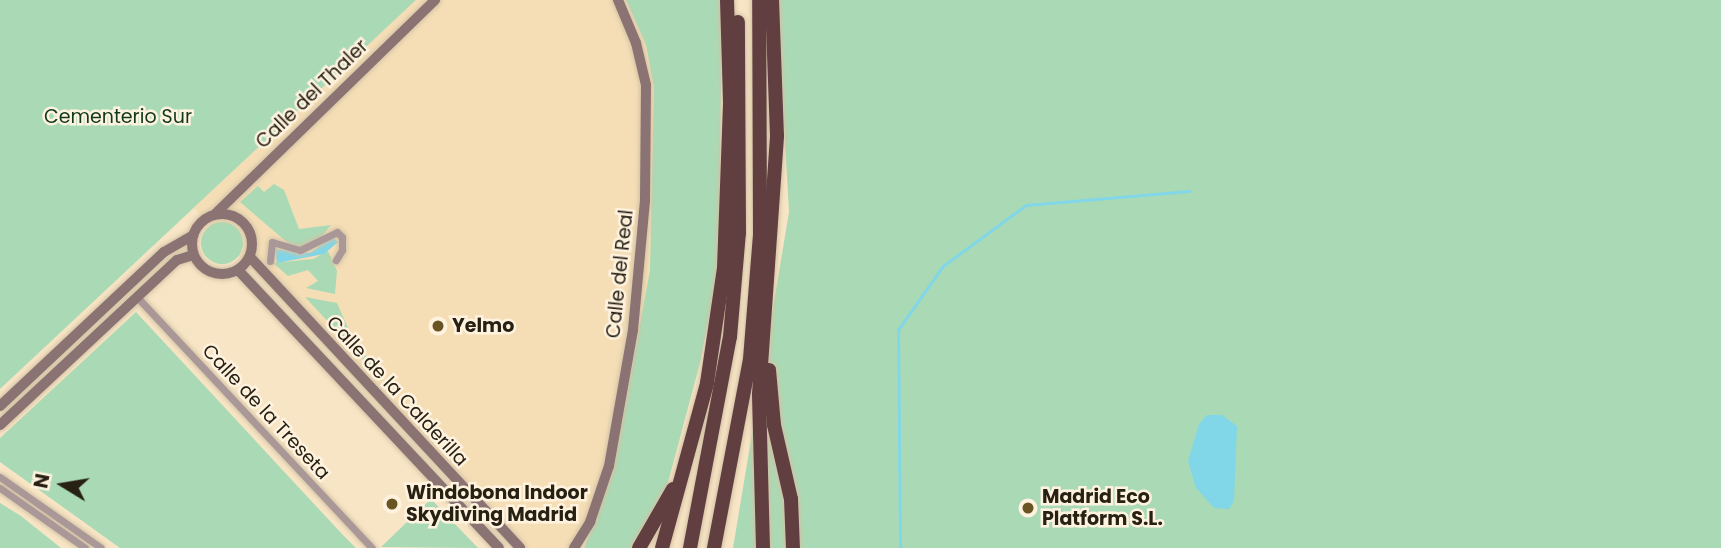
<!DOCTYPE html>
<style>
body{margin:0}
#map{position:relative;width:1721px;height:548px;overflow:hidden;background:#f8e5c5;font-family:Poppins,sans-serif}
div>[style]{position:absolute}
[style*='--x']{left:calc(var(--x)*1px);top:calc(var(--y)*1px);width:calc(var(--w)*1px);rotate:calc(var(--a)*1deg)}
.built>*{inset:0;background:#f5deb6}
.green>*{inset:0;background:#aadab5}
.round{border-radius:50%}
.water>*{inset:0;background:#81d6e7}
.stream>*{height:2.5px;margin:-1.25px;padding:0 1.25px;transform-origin:1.25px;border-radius:1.25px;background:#81d6e7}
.roads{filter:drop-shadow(0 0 2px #d2c2a5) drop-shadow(0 0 2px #d2c2a5)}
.street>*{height:7px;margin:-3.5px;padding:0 3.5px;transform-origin:3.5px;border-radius:3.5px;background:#aa9898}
.secondary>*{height:10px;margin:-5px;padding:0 5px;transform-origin:5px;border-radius:5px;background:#8b7273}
.secondary>.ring{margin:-5px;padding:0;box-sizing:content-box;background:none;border:10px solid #8b7273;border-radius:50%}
.highway>*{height:14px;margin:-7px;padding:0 7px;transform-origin:7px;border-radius:7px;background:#613f41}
.dots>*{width:19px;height:19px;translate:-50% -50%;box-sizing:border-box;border:4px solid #fff3e0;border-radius:50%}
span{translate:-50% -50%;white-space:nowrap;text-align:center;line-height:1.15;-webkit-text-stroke:5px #fff3e0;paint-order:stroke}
.street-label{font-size:19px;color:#272114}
.park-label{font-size:19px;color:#0f3a1e}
.poi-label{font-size:19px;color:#272114;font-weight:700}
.left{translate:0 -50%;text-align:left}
.north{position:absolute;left:28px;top:450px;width:70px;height:70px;-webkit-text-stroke:5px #fff3e0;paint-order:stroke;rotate:281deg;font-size:19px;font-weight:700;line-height:28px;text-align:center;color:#272114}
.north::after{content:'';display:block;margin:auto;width:24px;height:32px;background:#272114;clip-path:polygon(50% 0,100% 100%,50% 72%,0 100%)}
</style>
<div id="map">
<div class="built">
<div style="clip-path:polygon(416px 0,626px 0,646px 45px,654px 88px,655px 140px,650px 270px,612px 475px,584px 548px,514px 548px,194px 208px)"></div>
</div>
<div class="green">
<div style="clip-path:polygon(0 0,416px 0,0 389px)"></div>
<div style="clip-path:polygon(626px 0,722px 0,719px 268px,700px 363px,666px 490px,631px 548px,584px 548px,612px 475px,650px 270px,654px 88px,646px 45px)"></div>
<div style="clip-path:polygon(777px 0,1721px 0,1721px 548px,733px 548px,789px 212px)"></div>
<div style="clip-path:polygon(274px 184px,284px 190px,299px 229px,331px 225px,322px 236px,300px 247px,288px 243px,240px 202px,258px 186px,264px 192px)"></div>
<div class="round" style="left:201px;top:222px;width:42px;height:42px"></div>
<div style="clip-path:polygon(328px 251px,337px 271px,335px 294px,306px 288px,318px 281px,308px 270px,288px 276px,273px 263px,313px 259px)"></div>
<div style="clip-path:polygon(305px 297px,337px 303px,348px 328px,344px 333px,372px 363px,369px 366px)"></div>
<div style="clip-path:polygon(136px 312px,342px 534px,356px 548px,120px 548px,0 462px,0 438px)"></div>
<div style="clip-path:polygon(431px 499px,478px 548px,381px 547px)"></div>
<div style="clip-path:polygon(0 503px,21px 516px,61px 548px,0 548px)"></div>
</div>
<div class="water">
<div style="clip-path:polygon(333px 237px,338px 242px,324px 254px,277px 263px,275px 249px,310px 253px)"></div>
<div style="clip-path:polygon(1207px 415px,1222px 415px,1237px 426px,1234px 501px,1229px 509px,1214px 508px,1196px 488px,1188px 461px,1199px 424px)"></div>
</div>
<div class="stream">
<div style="--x:900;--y:548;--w:218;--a:-90.5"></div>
<div style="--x:898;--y:330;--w:78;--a:-54.9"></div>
<div style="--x:943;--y:266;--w:103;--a:-36.3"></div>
<div style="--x:1026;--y:205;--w:164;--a:-4.9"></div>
</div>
<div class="roads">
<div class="street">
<div style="--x:270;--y:261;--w:19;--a:-84"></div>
<div style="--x:272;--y:242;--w:29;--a:16"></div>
<div style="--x:300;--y:250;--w:41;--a:-25.9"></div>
<div style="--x:337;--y:232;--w:7;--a:45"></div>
<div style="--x:342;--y:237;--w:13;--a:90"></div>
<div style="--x:342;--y:250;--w:12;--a:121"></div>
<div style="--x:137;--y:297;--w:344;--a:46.9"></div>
<div style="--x:0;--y:477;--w:123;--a:35.1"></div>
<div style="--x:0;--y:488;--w:104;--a:35.2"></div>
</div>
<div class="secondary">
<div class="ring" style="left:192px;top:214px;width:50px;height:50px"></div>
<div style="--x:215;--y:214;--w:307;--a:-44.2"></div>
<div style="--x:250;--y:257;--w:397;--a:47.1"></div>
<div style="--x:238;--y:270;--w:381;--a:46.8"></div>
<div style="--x:0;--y:406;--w:225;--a:-43.2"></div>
<div style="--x:164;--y:252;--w:32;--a:-30"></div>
<div style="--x:0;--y:425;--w:242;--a:-43"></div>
<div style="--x:177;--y:260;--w:17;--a:-17"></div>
<div style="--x:574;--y:548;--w:31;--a:-58"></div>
<div style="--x:590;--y:522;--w:59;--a:-71.3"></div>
<div style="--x:609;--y:466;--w:138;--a:-80"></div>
<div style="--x:633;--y:330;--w:131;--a:-84.7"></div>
<div style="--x:645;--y:200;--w:115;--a:-89.5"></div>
<div style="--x:646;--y:85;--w:43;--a:-103.4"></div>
<div style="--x:636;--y:43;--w:47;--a:-112.7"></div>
</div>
<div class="highway">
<div style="--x:769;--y:370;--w:55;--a:84.8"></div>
<div style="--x:774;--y:425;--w:76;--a:77.1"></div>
<div style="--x:791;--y:499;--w:49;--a:87.7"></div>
<div style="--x:639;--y:548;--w:68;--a:-60"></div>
<div style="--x:662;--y:548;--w:171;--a:-74.7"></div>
<div style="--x:707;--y:383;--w:116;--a:-81.6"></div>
<div style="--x:724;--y:268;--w:167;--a:-87.9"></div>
<div style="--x:730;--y:101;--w:101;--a:-91.7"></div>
<div style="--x:690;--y:548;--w:215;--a:-79.3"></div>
<div style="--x:730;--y:337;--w:104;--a:-85.1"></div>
<div style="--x:739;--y:233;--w:211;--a:-90.3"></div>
<div style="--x:714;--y:548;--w:192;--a:-79.2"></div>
<div style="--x:750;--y:359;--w:124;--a:-85.4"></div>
<div style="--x:760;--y:235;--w:235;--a:-90.2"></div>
<div style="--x:763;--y:548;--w:154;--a:-91.5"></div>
<div style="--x:759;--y:394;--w:259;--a:-86"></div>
<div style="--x:777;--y:136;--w:136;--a:-92.1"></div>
</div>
</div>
<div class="dots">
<div style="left:438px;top:326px;background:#695423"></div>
<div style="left:392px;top:504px;background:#695423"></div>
<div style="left:1028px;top:508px;background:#695423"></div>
</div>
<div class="street-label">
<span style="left:312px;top:94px;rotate:-44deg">Calle del Thaler</span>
<span style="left:620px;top:274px;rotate:-84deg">Calle del Real</span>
<span style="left:397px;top:391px;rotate:47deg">Calle de la Calderilla</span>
<span style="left:266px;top:412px;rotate:47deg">Calle de la Treseta</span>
</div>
<div class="park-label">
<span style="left:118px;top:117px">Cementerio Sur</span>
</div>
<div class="poi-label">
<span class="left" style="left:452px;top:326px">Yelmo</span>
<span class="left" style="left:406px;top:504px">Windobona Indoor<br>Skydiving Madrid</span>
<span class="left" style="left:1042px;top:508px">Madrid Eco<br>Platform S.L.</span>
</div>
<div class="north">N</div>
</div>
